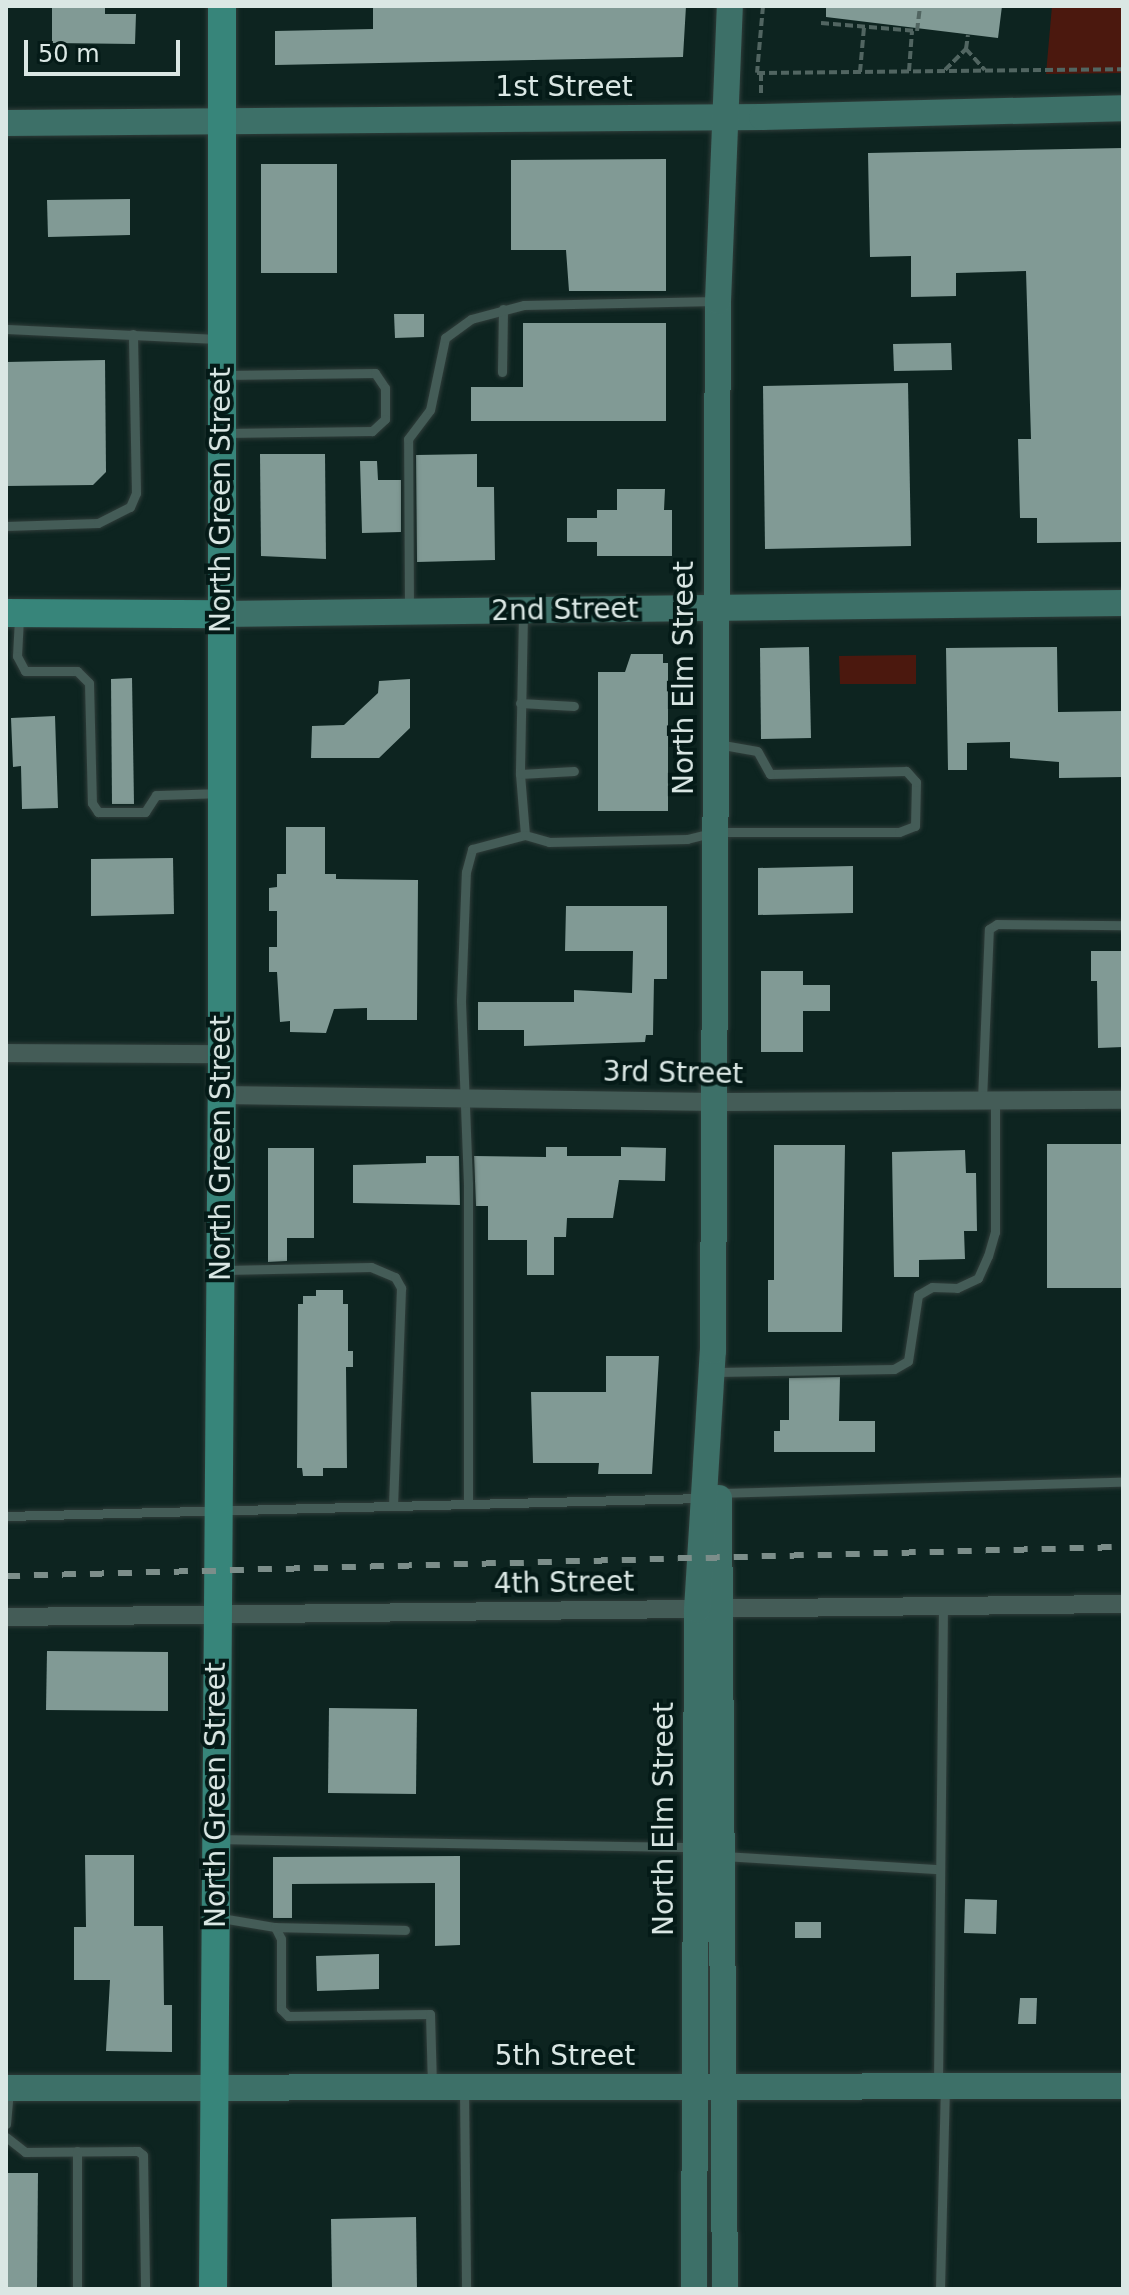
<!DOCTYPE html>
<style>
body{margin:0}
#map{position:relative;width:1129px;height:2295px;overflow:hidden;background:#0d2420;font-family:"DejaVu Sans",sans-serif}
div>[style]{position:absolute}
[style*='--x']{left:calc(var(--x)*1px);top:calc(var(--y)*1px);width:calc(var(--w)*1px);rotate:calc(var(--a)*1deg)}
.green>*{inset:0;background:#4b180e}
.building>*{inset:0;background:#819a95}
.path>*{height:4px;margin-top:-2px;transform-origin:0;background:repeating-linear-gradient(90deg,#516561 0 8px,transparent 0 12px)}
.roads{filter:drop-shadow(0 0 2px #303d3a) drop-shadow(0 0 2px #303d3a)}
.lane>*{height:9px;margin:-4.5px;padding:0 4.5px;transform-origin:4.5px;border-radius:4.5px;background:#445c57}
.street>*{height:18px;margin:-9px;padding:0 9px;transform-origin:9px;border-radius:9px;background:#445c57}
.secondary>*{height:26px;margin:-13px;padding:0 13px;transform-origin:13px;border-radius:13px;background:#3d7068}
.primary>*{height:28px;margin:-14px;padding:0 14px;transform-origin:14px;border-radius:14px;background:#37857a}
.rail>*{height:6px;margin-top:-3px;transform-origin:0;background:repeating-linear-gradient(90deg,#7c8e8a 0 14px,transparent 0 28px)}
span{translate:-50% -50%;white-space:nowrap;text-align:center;line-height:1.15;-webkit-text-stroke:8px #041a17;paint-order:stroke}
.street-label{font-size:28px;color:#dae7e4}
.frame{position:absolute;inset:0;border:8px solid #dae7e4;pointer-events:none}
.scale{position:absolute;left:24px;top:40px;width:156px;height:36px;box-sizing:border-box;border:4px solid #dae7e4;border-top:0;padding-left:10px;font-size:24px;line-height:28px;white-space:nowrap;color:#dae7e4;-webkit-text-stroke:6px #041a17;paint-order:stroke}
</style>
<div id="map">
<div class="green">
<div style="clip-path:polygon(1052px 6px,1123px 6px,1123px 73px,1046px 74px)"></div>
<div style="clip-path:polygon(916px 655px,916px 684px,840px 684px,839px 656px)"></div>
</div>
<div class="building">
<div style="clip-path:polygon(52px 6px,105px 6px,105px 14px,136px 14px,135px 44px,52px 43px)"></div>
<div style="clip-path:polygon(373px 6px,686px 6px,683px 57px,275px 65px,275px 31px,373px 29px)"></div>
<div style="clip-path:polygon(826px 6px,1002px 6px,998px 38px,826px 17px)"></div>
<div style="clip-path:polygon(1123px 148px,1123px 542px,1037px 543px,1037px 518px,1020px 518px,1018px 439px,1031px 439px,1026px 271px,956px 273px,956px 296px,911px 297px,911px 256px,870px 257px,868px 153px)"></div>
<div style="clip-path:polygon(666px 159px,666px 291px,569px 291px,566px 250px,511px 250px,511px 160px)"></div>
<div style="clip-path:polygon(261px 164px,337px 164px,337px 273px,261px 273px)"></div>
<div style="clip-path:polygon(130px 199px,130px 235px,48px 237px,47px 200px)"></div>
<div style="clip-path:polygon(394px 314px,424px 314px,424px 337px,395px 338px)"></div>
<div style="clip-path:polygon(523px 323px,666px 323px,666px 421px,471px 421px,471px 387px,523px 387px)"></div>
<div style="clip-path:polygon(951px 343px,952px 370px,894px 371px,893px 344px)"></div>
<div style="clip-path:polygon(105px 360px,106px 472px,93px 485px,6px 486px,6px 362px)"></div>
<div style="clip-path:polygon(908px 383px,911px 546px,765px 549px,763px 386px)"></div>
<div style="clip-path:polygon(260px 454px,325px 454px,326px 559px,261px 556px)"></div>
<div style="clip-path:polygon(477px 454px,477px 487px,494px 487px,495px 560px,417px 562px,416px 455px)"></div>
<div style="clip-path:polygon(360px 461px,377px 461px,378px 480px,401px 480px,401px 532px,362px 533px)"></div>
<div style="clip-path:polygon(617px 489px,665px 489px,664px 510px,672px 510px,672px 556px,597px 556px,597px 542px,567px 542px,567px 518px,597px 518px,597px 510px,617px 510px)"></div>
<div style="clip-path:polygon(809px 647px,811px 738px,761px 739px,760px 648px)"></div>
<div style="clip-path:polygon(1057px 647px,1058px 712px,1123px 711px,1123px 777px,1059px 778px,1059px 762px,1010px 758px,1010px 742px,967px 743px,967px 770px,948px 770px,946px 648px)"></div>
<div style="clip-path:polygon(631px 654px,663px 654px,663px 663px,668px 663px,668px 811px,598px 811px,598px 672px,625px 672px)"></div>
<div style="clip-path:polygon(132px 678px,134px 804px,112px 804px,111px 679px)"></div>
<div style="clip-path:polygon(410px 679px,410px 728px,379px 758px,311px 758px,312px 726px,344px 725px,378px 693px,379px 681px)"></div>
<div style="clip-path:polygon(55px 716px,58px 808px,22px 809px,21px 766px,13px 767px,11px 718px)"></div>
<div style="clip-path:polygon(286px 827px,325px 827px,325px 874px,336px 874px,336px 879px,418px 880px,417px 1020px,367px 1020px,367px 1008px,334px 1009px,326px 1033px,290px 1032px,290px 1021px,280px 1022px,277px 972px,269px 972px,269px 947px,277px 947px,277px 911px,269px 911px,269px 888px,277px 887px,277px 874px,286px 874px)"></div>
<div style="clip-path:polygon(173px 858px,174px 914px,91px 916px,91px 859px)"></div>
<div style="clip-path:polygon(853px 866px,853px 913px,758px 915px,758px 868px)"></div>
<div style="clip-path:polygon(566px 906px,667px 906px,667px 979px,654px 979px,653px 1035px,646px 1035px,645px 1042px,524px 1046px,524px 1030px,478px 1030px,478px 1002px,574px 1002px,574px 990px,632px 993px,633px 951px,565px 951px)"></div>
<div style="clip-path:polygon(1091px 951px,1123px 951px,1123px 1047px,1098px 1048px,1097px 981px,1091px 981px)"></div>
<div style="clip-path:polygon(761px 971px,803px 971px,803px 985px,830px 985px,830px 1011px,803px 1011px,803px 1052px,761px 1052px)"></div>
<div style="clip-path:polygon(1047px 1144px,1123px 1144px,1123px 1288px,1047px 1288px)"></div>
<div style="clip-path:polygon(774px 1145px,845px 1145px,842px 1332px,768px 1332px,768px 1280px,774px 1280px)"></div>
<div style="clip-path:polygon(546px 1147px,567px 1147px,567px 1156px,621px 1156px,621px 1147px,666px 1148px,665px 1181px,619px 1180px,613px 1218px,567px 1218px,566px 1237px,554px 1237px,554px 1275px,527px 1275px,527px 1240px,488px 1240px,488px 1206px,476px 1206px,474px 1156px,546px 1157px)"></div>
<div style="clip-path:polygon(268px 1148px,314px 1148px,314px 1238px,287px 1238px,287px 1261px,268px 1262px)"></div>
<div style="clip-path:polygon(965px 1150px,966px 1173px,976px 1173px,977px 1231px,964px 1231px,965px 1259px,919px 1260px,919px 1277px,894px 1277px,892px 1152px)"></div>
<div style="clip-path:polygon(426px 1156px,459px 1156px,460px 1205px,353px 1203px,353px 1165px,426px 1163px)"></div>
<div style="clip-path:polygon(316px 1290px,343px 1290px,343px 1304px,348px 1304px,348px 1351px,353px 1351px,353px 1367px,346px 1367px,347px 1468px,323px 1468px,323px 1476px,303px 1476px,302px 1468px,297px 1468px,298px 1304px,303px 1304px,303px 1296px,316px 1296px)"></div>
<div style="clip-path:polygon(606px 1356px,659px 1356px,652px 1474px,598px 1474px,599px 1463px,533px 1463px,531px 1392px,606px 1392px)"></div>
<div style="clip-path:polygon(840px 1377px,839px 1421px,875px 1421px,875px 1452px,774px 1452px,774px 1431px,780px 1431px,780px 1420px,789px 1420px,789px 1378px)"></div>
<div style="clip-path:polygon(47px 1651px,168px 1652px,168px 1711px,46px 1710px)"></div>
<div style="clip-path:polygon(329px 1708px,417px 1709px,416px 1794px,328px 1793px)"></div>
<div style="clip-path:polygon(85px 1855px,134px 1855px,134px 1926px,163px 1926px,164px 2005px,172px 2005px,172px 2052px,106px 2051px,110px 1980px,74px 1980px,74px 1927px,86px 1927px)"></div>
<div style="clip-path:polygon(460px 1856px,460px 1945px,435px 1946px,435px 1883px,292px 1884px,292px 1918px,273px 1918px,273px 1857px)"></div>
<div style="clip-path:polygon(965px 1899px,997px 1900px,996px 1934px,964px 1933px)"></div>
<div style="clip-path:polygon(795px 1922px,821px 1922px,821px 1938px,795px 1938px)"></div>
<div style="clip-path:polygon(379px 1954px,379px 1989px,317px 1991px,316px 1956px)"></div>
<div style="clip-path:polygon(1020px 1998px,1037px 1998px,1036px 2024px,1018px 2024px)"></div>
<div style="clip-path:polygon(6px 2173px,38px 2173px,37px 2289px,6px 2289px)"></div>
<div style="clip-path:polygon(416px 2217px,417px 2289px,332px 2289px,331px 2219px)"></div>
</div>
<div class="path">
<div style="--x:763;--y:6;--w:67;--a:95.1"></div>
<div style="--x:757;--y:73;--w:366;--a:-0.6"></div>
<div style="--x:821;--y:23;--w:96;--a:4.8"></div>
<div style="--x:917;--y:31;--w:25;--a:-83"></div>
<div style="--x:966;--y:49;--w:28;--a:48"></div>
<div style="--x:945;--y:70;--w:30;--a:-45"></div>
<div style="--x:966;--y:49;--w:14;--a:-82"></div>
<div style="--x:909;--y:71;--w:40;--a:-85.7"></div>
<div style="--x:860;--y:72;--w:45;--a:-84.9"></div>
<div style="--x:761;--y:73;--w:22;--a:90"></div>
</div>
<div class="roads">
<div class="lane">
<div style="--x:6;--y:329;--w:212;--a:2.7"></div>
<div style="--x:502;--y:372;--w:63;--a:-89.1"></div>
<div style="--x:224;--y:375;--w:151;--a:-0.8"></div>
<div style="--x:375;--y:373;--w:18;--a:56"></div>
<div style="--x:385;--y:388;--w:31;--a:90"></div>
<div style="--x:385;--y:419;--w:18;--a:137"></div>
<div style="--x:372;--y:431;--w:148;--a:179.2"></div>
<div style="--x:6;--y:526;--w:92;--a:-1.9"></div>
<div style="--x:98;--y:523;--w:36;--a:-27"></div>
<div style="--x:130;--y:507;--w:15;--a:-67"></div>
<div style="--x:136;--y:493;--w:159;--a:-91.1"></div>
<div style="--x:409;--y:608;--w:169;--a:-90.3"></div>
<div style="--x:408;--y:439;--w:36;--a:-53"></div>
<div style="--x:430;--y:410;--w:74;--a:-78.2"></div>
<div style="--x:445;--y:338;--w:32;--a:-36"></div>
<div style="--x:471;--y:319;--w:55;--a:-14.8"></div>
<div style="--x:524;--y:305;--w:193;--a:-1.2"></div>
<div style="--x:523;--y:613;--w:161;--a:91.1"></div>
<div style="--x:520;--y:774;--w:61;--a:85.3"></div>
<div style="--x:19;--y:618;--w:38;--a:93"></div>
<div style="--x:17;--y:656;--w:17;--a:62"></div>
<div style="--x:25;--y:671;--w:52;--a:0"></div>
<div style="--x:77;--y:671;--w:17;--a:45"></div>
<div style="--x:89;--y:683;--w:120;--a:88.6"></div>
<div style="--x:92;--y:803;--w:11;--a:56"></div>
<div style="--x:98;--y:812;--w:47;--a:0"></div>
<div style="--x:145;--y:812;--w:20;--a:-57"></div>
<div style="--x:156;--y:795;--w:62;--a:-1.8"></div>
<div style="--x:520;--y:703;--w:54;--a:3.2"></div>
<div style="--x:520;--y:774;--w:54;--a:-3.2"></div>
<div style="--x:982;--y:1100;--w:171;--a:-87.7"></div>
<div style="--x:989;--y:929;--w:9;--a:-32"></div>
<div style="--x:997;--y:924;--w:126;--a:0.5"></div>
<div style="--x:224;--y:1270;--w:147;--a:-1.2"></div>
<div style="--x:371;--y:1267;--w:26;--a:23"></div>
<div style="--x:395;--y:1277;--w:13;--a:61"></div>
<div style="--x:401;--y:1288;--w:218;--a:92.1"></div>
<div style="--x:716;--y:1372;--w:178;--a:-1"></div>
<div style="--x:894;--y:1369;--w:16;--a:-30"></div>
<div style="--x:908;--y:1361;--w:67;--a:-81.4"></div>
<div style="--x:918;--y:1295;--w:16;--a:-30"></div>
<div style="--x:932;--y:1287;--w:25;--a:2"></div>
<div style="--x:957;--y:1288;--w:23;--a:-25"></div>
<div style="--x:978;--y:1278;--w:24;--a:-66"></div>
<div style="--x:988;--y:1256;--w:25;--a:-74"></div>
<div style="--x:995;--y:1232;--w:132;--a:-90"></div>
<div style="--x:719;--y:1493;--w:404;--a:-1.6"></div>
<div style="--x:468;--y:1504;--w:320;--a:-90"></div>
<div style="--x:468;--y:1184;--w:184;--a:-92.2"></div>
<div style="--x:461;--y:1000;--w:128;--a:-87.8"></div>
<div style="--x:466;--y:872;--w:24;--a:-75"></div>
<div style="--x:472;--y:849;--w:55;--a:-14.8"></div>
<div style="--x:525;--y:835;--w:25;--a:16"></div>
<div style="--x:549;--y:842;--w:138;--a:-1.2"></div>
<div style="--x:687;--y:839;--w:30;--a:-14"></div>
<div style="--x:716;--y:832;--w:183;--a:0"></div>
<div style="--x:899;--y:832;--w:17;--a:-21"></div>
<div style="--x:915;--y:826;--w:44;--a:-88.7"></div>
<div style="--x:916;--y:782;--w:15;--a:-132"></div>
<div style="--x:906;--y:771;--w:136;--a:178.7"></div>
<div style="--x:770;--y:774;--w:26;--a:-119"></div>
<div style="--x:757;--y:751;--w:39;--a:-170"></div>
<div style="--x:6;--y:1516;--w:695;--a:-1.48"></div>
<div style="--x:219;--y:1839;--w:473;--a:1"></div>
<div style="--x:724;--y:1856;--w:215;--a:3.5"></div>
<div style="--x:221;--y:1918;--w:55;--a:9.5"></div>
<div style="--x:275;--y:1927;--w:13;--a:63"></div>
<div style="--x:281;--y:1939;--w:70;--a:90"></div>
<div style="--x:281;--y:2009;--w:10;--a:45"></div>
<div style="--x:288;--y:2016;--w:142;--a:-0.8"></div>
<div style="--x:430;--y:2014;--w:70;--a:88.4"></div>
<div style="--x:275;--y:1927;--w:130;--a:1.3"></div>
<div style="--x:938;--y:2083;--w:477;--a:-89.4"></div>
<div style="--x:464;--y:2088;--w:201;--a:89.4"></div>
<div style="--x:6;--y:2124;--w:32;--a:-85"></div>
<div style="--x:6;--y:2137;--w:24;--a:38"></div>
<div style="--x:25;--y:2152;--w:113;--a:-0.5"></div>
<div style="--x:138;--y:2151;--w:6;--a:39"></div>
<div style="--x:143;--y:2155;--w:134;--a:89.1"></div>
<div style="--x:77;--y:2289;--w:138;--a:-90"></div>
<div style="--x:940;--y:2289;--w:198;--a:-88.6"></div>
</div>
<div class="street">
<div style="--x:6;--y:1053;--w:216;--a:0.3"></div>
<div style="--x:222;--y:1095;--w:494;--a:0.8"></div>
<div style="--x:716;--y:1102;--w:407;--a:-0.3"></div>
<div style="--x:6;--y:1617;--w:1117;--a:-0.67"></div>
</div>
<div class="secondary">
<div style="--x:6;--y:123;--w:756;--a:-0.45"></div>
<div style="--x:762;--y:117;--w:361;--a:-1.4"></div>
<div style="--x:221;--y:614;--w:902;--a:-0.7"></div>
<div style="--x:719;--y:1498;--w:791;--a:89.57"></div>
<div style="--x:6;--y:2088;--w:1117;--a:-0.1"></div>
<div style="--x:694;--y:2289;--w:679;--a:-89.75"></div>
<div style="--x:697;--y:1610;--w:259;--a:-86.5"></div>
<div style="--x:713;--y:1351;--w:1050;--a:-89.73"></div>
<div style="--x:718;--y:301;--w:295;--a:-87.7"></div>
</div>
<div class="primary">
<div style="--x:6;--y:613;--w:215;--a:0.3"></div>
<div style="--x:213;--y:2289;--w:1235;--a:-89.58"></div>
<div style="--x:222;--y:1054;--w:1048;--a:-90"></div>
</div>
</div>
<div class="rail">
<div style="--x:6;--y:1576;--w:1117;--a:-1.49"></div>
</div>
<div class="street-label">
<span style="left:564px;top:87px">1st Street</span>
<span style="left:221px;top:500px;rotate:-90deg">North Green Street</span>
<span style="left:565px;top:610px;rotate:-1deg">2nd Street</span>
<span style="left:684px;top:678px;rotate:-90deg">North Elm Street</span>
<span style="left:673px;top:1073px;rotate:1deg">3rd Street</span>
<span style="left:221px;top:1148px;rotate:-90deg">North Green Street</span>
<span style="left:564px;top:1583px;rotate:-1deg">4th Street</span>
<span style="left:216px;top:1795px;rotate:-90deg">North Green Street</span>
<span style="left:664px;top:1819px;rotate:-90deg">North Elm Street</span>
<span style="left:565px;top:2056px">5th Street</span>
</div>
<div class="frame"></div>
<div class="scale">50 m</div>
</div>
